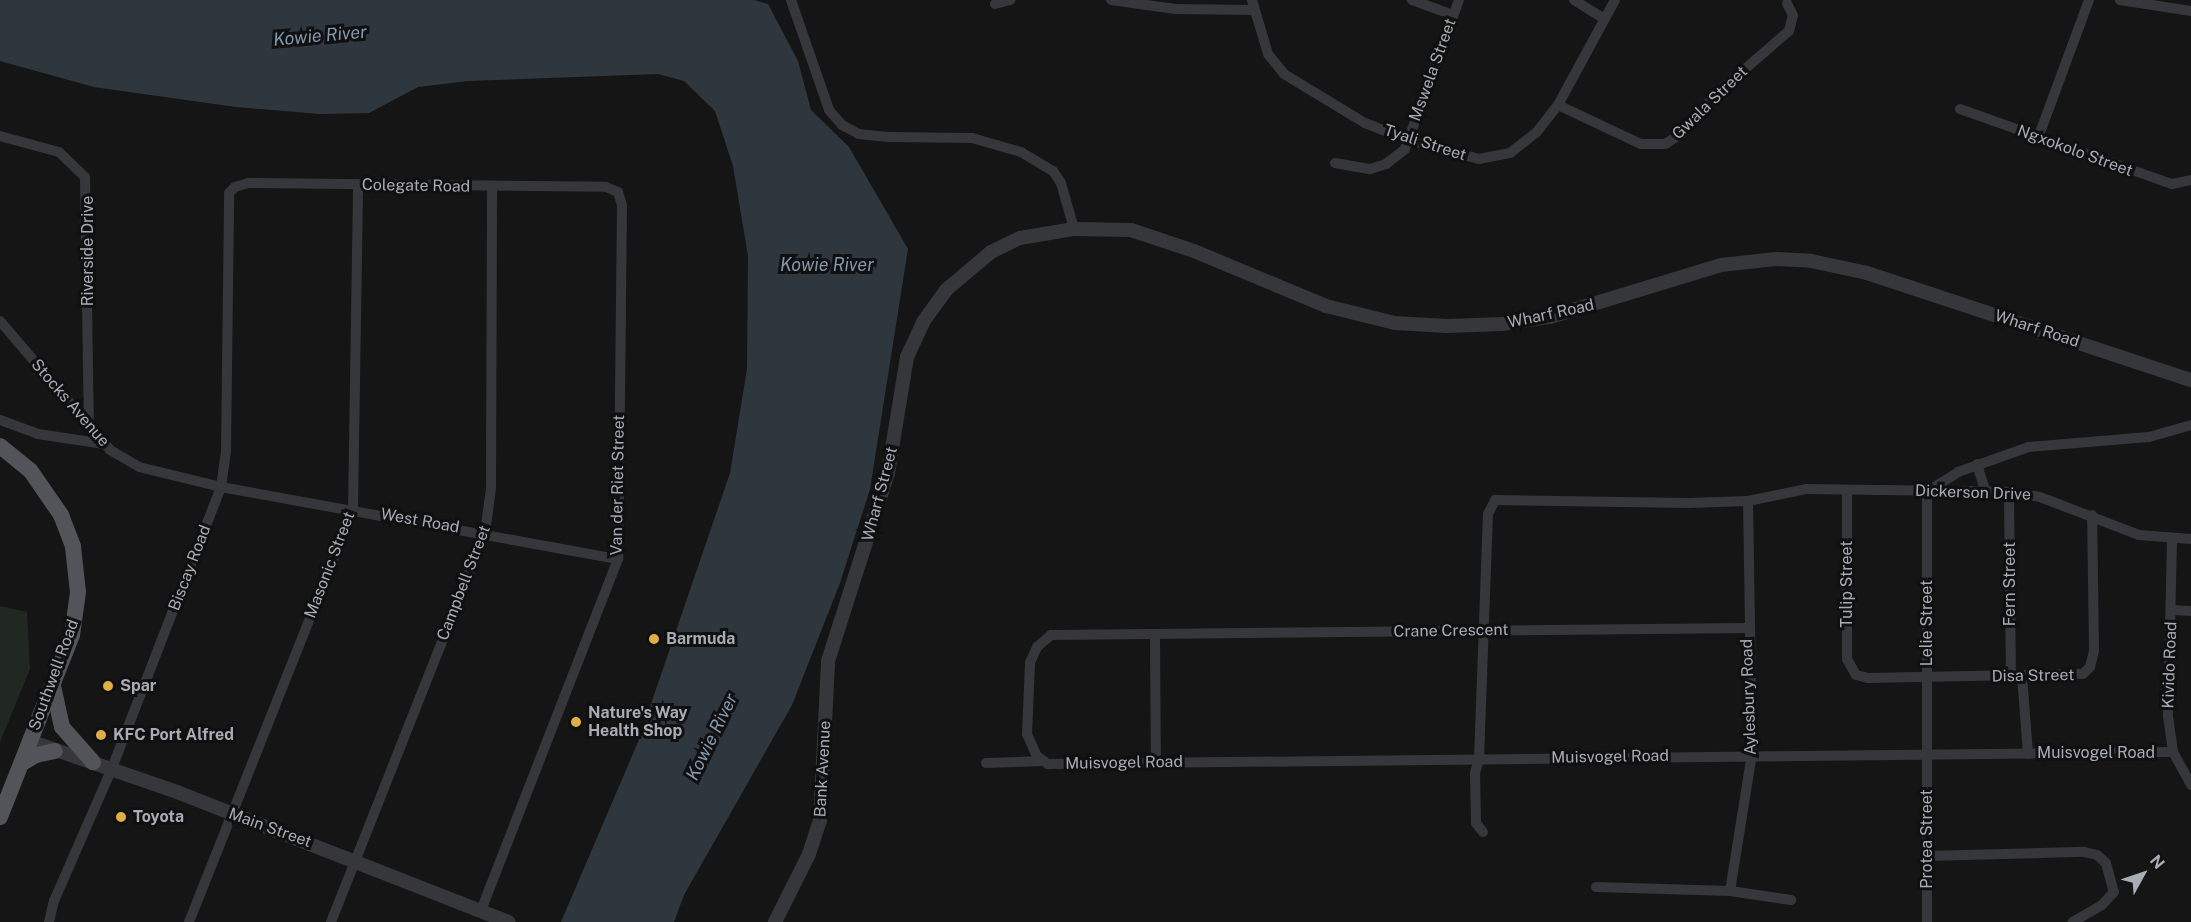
<!DOCTYPE html>
<style>
body{margin:0}
#map{position:relative;width:2191px;height:922px;overflow:hidden;background:#151516;font-family:"Public Sans",sans-serif}
div>[style]{position:absolute}
[style*='--x']{left:calc(var(--x)*1px);top:calc(var(--y)*1px);width:calc(var(--w)*1px);rotate:calc(var(--a)*1deg)}
.green>*{inset:0;background:#212822}
.water>*{inset:0;background:#2f373e}
.minor>*{height:10px;margin:-5px;padding:0 5px;transform-origin:5px;border-radius:5px;background:#36373b}
.tertiary>*{height:14px;margin:-7px;padding:0 7px;transform-origin:7px;border-radius:7px;background:#36373b}
.primary>*{height:16px;margin:-8px;padding:0 8px;transform-origin:8px;border-radius:8px;background:#53545a}
.dots>*{width:16px;height:16px;translate:-50% -50%;box-sizing:border-box;border:3px solid #101011;border-radius:50%}
span{translate:-50% -50%;white-space:nowrap;text-align:center;line-height:1.15;-webkit-text-stroke:6px #101011;paint-order:stroke}
.street-label{font-size:16px;color:#a8acb5}
.poi-label{font-size:16px;color:#a8acb5;font-weight:700}
.left{translate:0 -50%;text-align:left}
.water-label{font-size:18px;color:#8298ad;font-style:italic}
.north{position:absolute;left:2113px;top:844px;width:60px;height:60px;-webkit-text-stroke:4px #101011;paint-order:stroke;rotate:50deg;font-size:16px;font-weight:700;line-height:24px;text-align:center;color:#a8acb5}
.north::after{content:'';display:block;margin:auto;width:21px;height:27px;background:#a8acb5;clip-path:polygon(50% 0,100% 100%,50% 72%,0 100%)}
</style>
<div id="map">
<div class="green">
<div style="clip-path:polygon(0 606px,27px 612px,30px 669px,0 742px)"></div>
</div>
<div class="water">
<div style="clip-path:polygon(0 0,754px 0,768px 4px,798px 61px,811px 110px,849px 147px,908px 249px,870px 489px,840px 583px,792px 705px,684px 895px,674px 922px,561px 922px,638px 742px,730px 473px,747px 369px,748px 256px,733px 166px,715px 111px,684px 81px,658px 74px,468px 81px,418px 87px,369px 113px,320px 114px,236px 107px,94px 87px,0 61px)"></div>
</div>
<div class="minor">
<div style="--x:791;--y:0;--w:116;--a:70.9"></div>
<div style="--x:829;--y:110;--w:20;--a:49"></div>
<div style="--x:842;--y:125;--w:19;--a:28"></div>
<div style="--x:859;--y:134;--w:30;--a:6"></div>
<div style="--x:889;--y:137;--w:83;--a:0.7"></div>
<div style="--x:972;--y:138;--w:51;--a:15.9"></div>
<div style="--x:1021;--y:152;--w:37;--a:31"></div>
<div style="--x:1053;--y:171;--w:14;--a:56"></div>
<div style="--x:1061;--y:183;--w:48;--a:74.2"></div>
<div style="--x:1111;--y:0;--w:65;--a:8"></div>
<div style="--x:1175;--y:9;--w:79;--a:0.7"></div>
<div style="--x:1252;--y:0;--w:56;--a:73.5"></div>
<div style="--x:1268;--y:54;--w:26;--a:51"></div>
<div style="--x:1284;--y:74;--w:95;--a:31.2"></div>
<div style="--x:1365;--y:123;--w:46;--a:21.6"></div>
<div style="--x:1408;--y:140;--w:73;--a:15"></div>
<div style="--x:1479;--y:159;--w:32;--a:-11"></div>
<div style="--x:1510;--y:153;--w:33;--a:-38"></div>
<div style="--x:1536;--y:133;--w:36;--a:-52"></div>
<div style="--x:1558;--y:105;--w:119;--a:-61.5"></div>
<div style="--x:1412;--y:0;--w:44;--a:20.1"></div>
<div style="--x:1574;--y:0;--w:36;--a:32"></div>
<div style="--x:2120;--y:0;--w:72;--a:8.8"></div>
<div style="--x:995;--y:4;--w:16;--a:-15"></div>
<div style="--x:1558;--y:105;--w:92;--a:25.2"></div>
<div style="--x:1641;--y:144;--w:24;--a:0"></div>
<div style="--x:1665;--y:144;--w:22;--a:-32"></div>
<div style="--x:1684;--y:132;--w:48;--a:-50"></div>
<div style="--x:1715;--y:95;--w:98;--a:-40.9"></div>
<div style="--x:1789;--y:31;--w:16;--a:-76"></div>
<div style="--x:1793;--y:15;--w:13;--a:-117"></div>
<div style="--x:1960;--y:109;--w:225;--a:19.5"></div>
<div style="--x:2172;--y:184;--w:19;--a:-12"></div>
<div style="--x:0;--y:136;--w:61;--a:15.2"></div>
<div style="--x:59;--y:152;--w:36;--a:44"></div>
<div style="--x:85;--y:177;--w:247;--a:89.1"></div>
<div style="--x:2038;--y:138;--w:147;--a:-69.7"></div>
<div style="--x:1335;--y:163;--w:36;--a:10"></div>
<div style="--x:1370;--y:169;--w:17;--a:-17"></div>
<div style="--x:1386;--y:164;--w:24;--a:-38"></div>
<div style="--x:1405;--y:149;--w:158;--a:-70.1"></div>
<div style="--x:0;--y:321;--w:170;--a:49.5"></div>
<div style="--x:110;--y:450;--w:34;--a:30"></div>
<div style="--x:139;--y:467;--w:84;--a:13.7"></div>
<div style="--x:221;--y:487;--w:403;--a:10.3"></div>
<div style="--x:0;--y:420;--w:40;--a:20.2"></div>
<div style="--x:38;--y:434;--w:67;--a:8.6"></div>
<div style="--x:1977;--y:464;--w:28;--a:73"></div>
<div style="--x:1847;--y:491;--w:168;--a:90"></div>
<div style="--x:1847;--y:659;--w:18;--a:61"></div>
<div style="--x:1856;--y:675;--w:12;--a:14"></div>
<div style="--x:1868;--y:678;--w:215;--a:-1.1"></div>
<div style="--x:2083;--y:674;--w:10;--a:-45"></div>
<div style="--x:2090;--y:667;--w:16;--a:-76"></div>
<div style="--x:2094;--y:651;--w:136;--a:-90.8"></div>
<div style="--x:1928;--y:491;--w:36;--a:-32"></div>
<div style="--x:1958;--y:472;--w:75;--a:-19.4"></div>
<div style="--x:2029;--y:447;--w:120;--a:-4.8"></div>
<div style="--x:2149;--y:437;--w:44;--a:-15.9"></div>
<div style="--x:2009;--y:492;--w:184;--a:89.4"></div>
<div style="--x:2172;--y:540;--w:176;--a:91.3"></div>
<div style="--x:2168;--y:716;--w:36;--a:82"></div>
<div style="--x:2173;--y:752;--w:38;--a:61"></div>
<div style="--x:2172;--y:610;--w:19;--a:3"></div>
<div style="--x:1748;--y:628;--w:697;--a:179.42"></div>
<div style="--x:1051;--y:635;--w:18;--a:139"></div>
<div style="--x:1037;--y:647;--w:17;--a:114"></div>
<div style="--x:1030;--y:663;--w:71;--a:92.4"></div>
<div style="--x:1027;--y:734;--w:24;--a:66"></div>
<div style="--x:1037;--y:756;--w:14;--a:36"></div>
<div style="--x:1048;--y:764;--w:1125;--a:-0.61"></div>
<div style="--x:1155;--y:634;--w:129;--a:89.6"></div>
<div style="--x:2022;--y:676;--w:78;--a:85.6"></div>
<div style="--x:986;--y:763;--w:56;--a:-2"></div>
<div style="--x:1483;--y:832;--w:11;--a:-128"></div>
<div style="--x:1476;--y:823;--w:50;--a:-91.1"></div>
<div style="--x:1475;--y:773;--w:15;--a:-74"></div>
<div style="--x:1479;--y:759;--w:245;--a:-87.9"></div>
<div style="--x:1488;--y:514;--w:16;--a:-63"></div>
<div style="--x:1495;--y:500;--w:194;--a:0.9"></div>
<div style="--x:1689;--y:503;--w:59;--a:-1.9"></div>
<div style="--x:1748;--y:501;--w:59;--a:-11.7"></div>
<div style="--x:1806;--y:489;--w:203;--a:0.8"></div>
<div style="--x:2009;--y:492;--w:31;--a:9"></div>
<div style="--x:2040;--y:497;--w:106;--a:21"></div>
<div style="--x:2139;--y:535;--w:52;--a:4.4"></div>
<div style="--x:1926;--y:856;--w:158;--a:-1.5"></div>
<div style="--x:2084;--y:852;--w:13;--a:13"></div>
<div style="--x:2097;--y:855;--w:12;--a:42"></div>
<div style="--x:2106;--y:863;--w:30;--a:75"></div>
<div style="--x:2114;--y:892;--w:18;--a:133"></div>
<div style="--x:2102;--y:905;--w:34;--a:150"></div>
<div style="--x:1596;--y:887;--w:134;--a:1.7"></div>
<div style="--x:1730;--y:891;--w:62;--a:8.4"></div>
<div style="--x:1730;--y:891;--w:139;--a:-80.9"></div>
<div style="--x:1752;--y:754;--w:253;--a:-90.9"></div>
<div style="--x:49;--y:922;--w:22;--a:-77"></div>
<div style="--x:54;--y:901;--w:145;--a:-66.4"></div>
<div style="--x:112;--y:768;--w:301;--a:-68.8"></div>
<div style="--x:221;--y:487;--w:36;--a:-82"></div>
<div style="--x:226;--y:451;--w:258;--a:-89.3"></div>
<div style="--x:229;--y:193;--w:8;--a:-45"></div>
<div style="--x:235;--y:187;--w:14;--a:-17"></div>
<div style="--x:248;--y:183;--w:358;--a:0.6"></div>
<div style="--x:606;--y:187;--w:13;--a:23"></div>
<div style="--x:618;--y:192;--w:14;--a:73"></div>
<div style="--x:622;--y:205;--w:354;--a:90.6"></div>
<div style="--x:618;--y:559;--w:378;--a:111.3"></div>
<div style="--x:189;--y:922;--w:444;--a:-68.3"></div>
<div style="--x:353;--y:509;--w:324;--a:-89.1"></div>
<div style="--x:331;--y:922;--w:418;--a:-68.4"></div>
<div style="--x:485;--y:533;--w:45;--a:-82.4"></div>
<div style="--x:491;--y:488;--w:300;--a:-89.8"></div>
<div style="--x:1927;--y:922;--w:431;--a:-90"></div>
</div>
<div class="tertiary">
<div style="--x:30;--y:741;--w:156;--a:19.1"></div>
<div style="--x:177;--y:792;--w:356;--a:21.4"></div>
<div style="--x:775;--y:922;--w:76;--a:-63.4"></div>
<div style="--x:809;--y:854;--w:35;--a:-72"></div>
<div style="--x:820;--y:821;--w:160;--a:-87.1"></div>
<div style="--x:828;--y:661;--w:197;--a:-72.3"></div>
<div style="--x:888;--y:473;--w:118;--a:-80.7"></div>
<div style="--x:907;--y:357;--w:38;--a:-65"></div>
<div style="--x:923;--y:322;--w:39;--a:-54"></div>
<div style="--x:946;--y:290;--w:59;--a:-40.2"></div>
<div style="--x:991;--y:252;--w:32;--a:-26"></div>
<div style="--x:1020;--y:238;--w:55;--a:-9.5"></div>
<div style="--x:1074;--y:229;--w:57;--a:1"></div>
<div style="--x:1131;--y:230;--w:66;--a:18.4"></div>
<div style="--x:1194;--y:251;--w:143;--a:22.6"></div>
<div style="--x:1326;--y:306;--w:71;--a:13.8"></div>
<div style="--x:1395;--y:323;--w:52;--a:3.3"></div>
<div style="--x:1447;--y:326;--w:55;--a:-2.1"></div>
<div style="--x:1502;--y:324;--w:49;--a:-8.3"></div>
<div style="--x:1550;--y:317;--w:179;--a:-16.9"></div>
<div style="--x:1721;--y:265;--w:55;--a:-6.2"></div>
<div style="--x:1776;--y:259;--w:35;--a:3"></div>
<div style="--x:1811;--y:261;--w:57;--a:12.1"></div>
<div style="--x:1867;--y:273;--w:341;--a:18.3"></div>
</div>
<div class="primary">
<div style="--x:0;--y:446;--w:38;--a:39"></div>
<div style="--x:30;--y:470;--w:55;--a:55.4"></div>
<div style="--x:61;--y:515;--w:34;--a:69"></div>
<div style="--x:73;--y:547;--w:45;--a:83.7"></div>
<div style="--x:78;--y:592;--w:43;--a:97.9"></div>
<div style="--x:72;--y:635;--w:196;--a:111.6"></div>
<div style="--x:53;--y:686;--w:42;--a:77.6"></div>
<div style="--x:62;--y:727;--w:47;--a:48.5"></div>
<div style="--x:22;--y:763;--w:16;--a:-30"></div>
<div style="--x:36;--y:755;--w:19;--a:-12"></div>
</div>
<div class="dots">
<div style="left:654px;top:639px;background:#e0ae43"></div>
<div style="left:108px;top:686px;background:#e0ae43"></div>
<div style="left:576px;top:722px;background:#e0ae43"></div>
<div style="left:101px;top:735px;background:#e0ae43"></div>
<div style="left:121px;top:817px;background:#e0ae43"></div>
</div>
<div class="street-label">
<span style="left:1433px;top:70px;rotate:-70deg">Mswela Street</span>
<span style="left:1710px;top:103px;rotate:-44deg">Gwala Street</span>
<span style="left:1425px;top:143px;rotate:18deg">Tyali Street</span>
<span style="left:2075px;top:151px;rotate:20deg">Ngxokolo Street</span>
<span style="left:416px;top:186px;rotate:1deg">Colegate Road</span>
<span style="left:88px;top:251px;rotate:-90deg">Riverside Drive</span>
<span style="left:1551px;top:314px;rotate:-12deg">Wharf Road</span>
<span style="left:2037px;top:329px;rotate:18deg">Wharf Road</span>
<span style="left:70px;top:403px;rotate:49deg">Stocks Avenue</span>
<span style="left:618px;top:485px;rotate:-89deg">Van der Riet Street</span>
<span style="left:1973px;top:493px;rotate:2deg">Dickerson Drive</span>
<span style="left:880px;top:494px;rotate:-75deg">Wharf Street</span>
<span style="left:420px;top:521px;rotate:10deg">West Road</span>
<span style="left:330px;top:565px;rotate:-69deg">Masonic Street</span>
<span style="left:190px;top:568px;rotate:-69deg">Biscay Road</span>
<span style="left:464px;top:583px;rotate:-69deg">Campbell Street</span>
<span style="left:1847px;top:584px;rotate:-90deg">Tulip Street</span>
<span style="left:2010px;top:584px;rotate:-90deg">Fern Street</span>
<span style="left:1927px;top:623px;rotate:-90deg">Lelie Street</span>
<span style="left:1451px;top:631px;rotate:-1deg">Crane Crescent</span>
<span style="left:2170px;top:665px;rotate:-88deg">Kivido Road</span>
<span style="left:54px;top:675px;rotate:-70deg">Southwell Road</span>
<span style="left:2033px;top:676px;rotate:-1deg">Disa Street</span>
<span style="left:1749px;top:697px;rotate:-92deg">Aylesbury Road</span>
<span style="left:2096px;top:753px">Muisvogel Road</span>
<span style="left:1610px;top:757px;rotate:-1deg">Muisvogel Road</span>
<span style="left:1124px;top:763px;rotate:-1deg">Muisvogel Road</span>
<span style="left:823px;top:769px;rotate:-87deg">Bank Avenue</span>
<span style="left:270px;top:828px;rotate:20deg">Main Street</span>
<span style="left:1927px;top:839px;rotate:-90deg">Protea Street</span>
</div>
<div class="poi-label">
<span class="left" style="left:666px;top:639px">Barmuda</span>
<span class="left" style="left:120px;top:686px">Spar</span>
<span class="left" style="left:588px;top:722px">Nature's Way<br>Health Shop</span>
<span class="left" style="left:113px;top:735px">KFC Port Alfred</span>
<span class="left" style="left:133px;top:817px">Toyota</span>
</div>
<div class="water-label">
<span style="left:320px;top:36px;rotate:-5deg">Kowie River</span>
<span style="left:827px;top:265px">Kowie River</span>
<span style="left:712px;top:737px;rotate:-64deg">Kowie River</span>
</div>
<div class="north">N</div>
</div>
